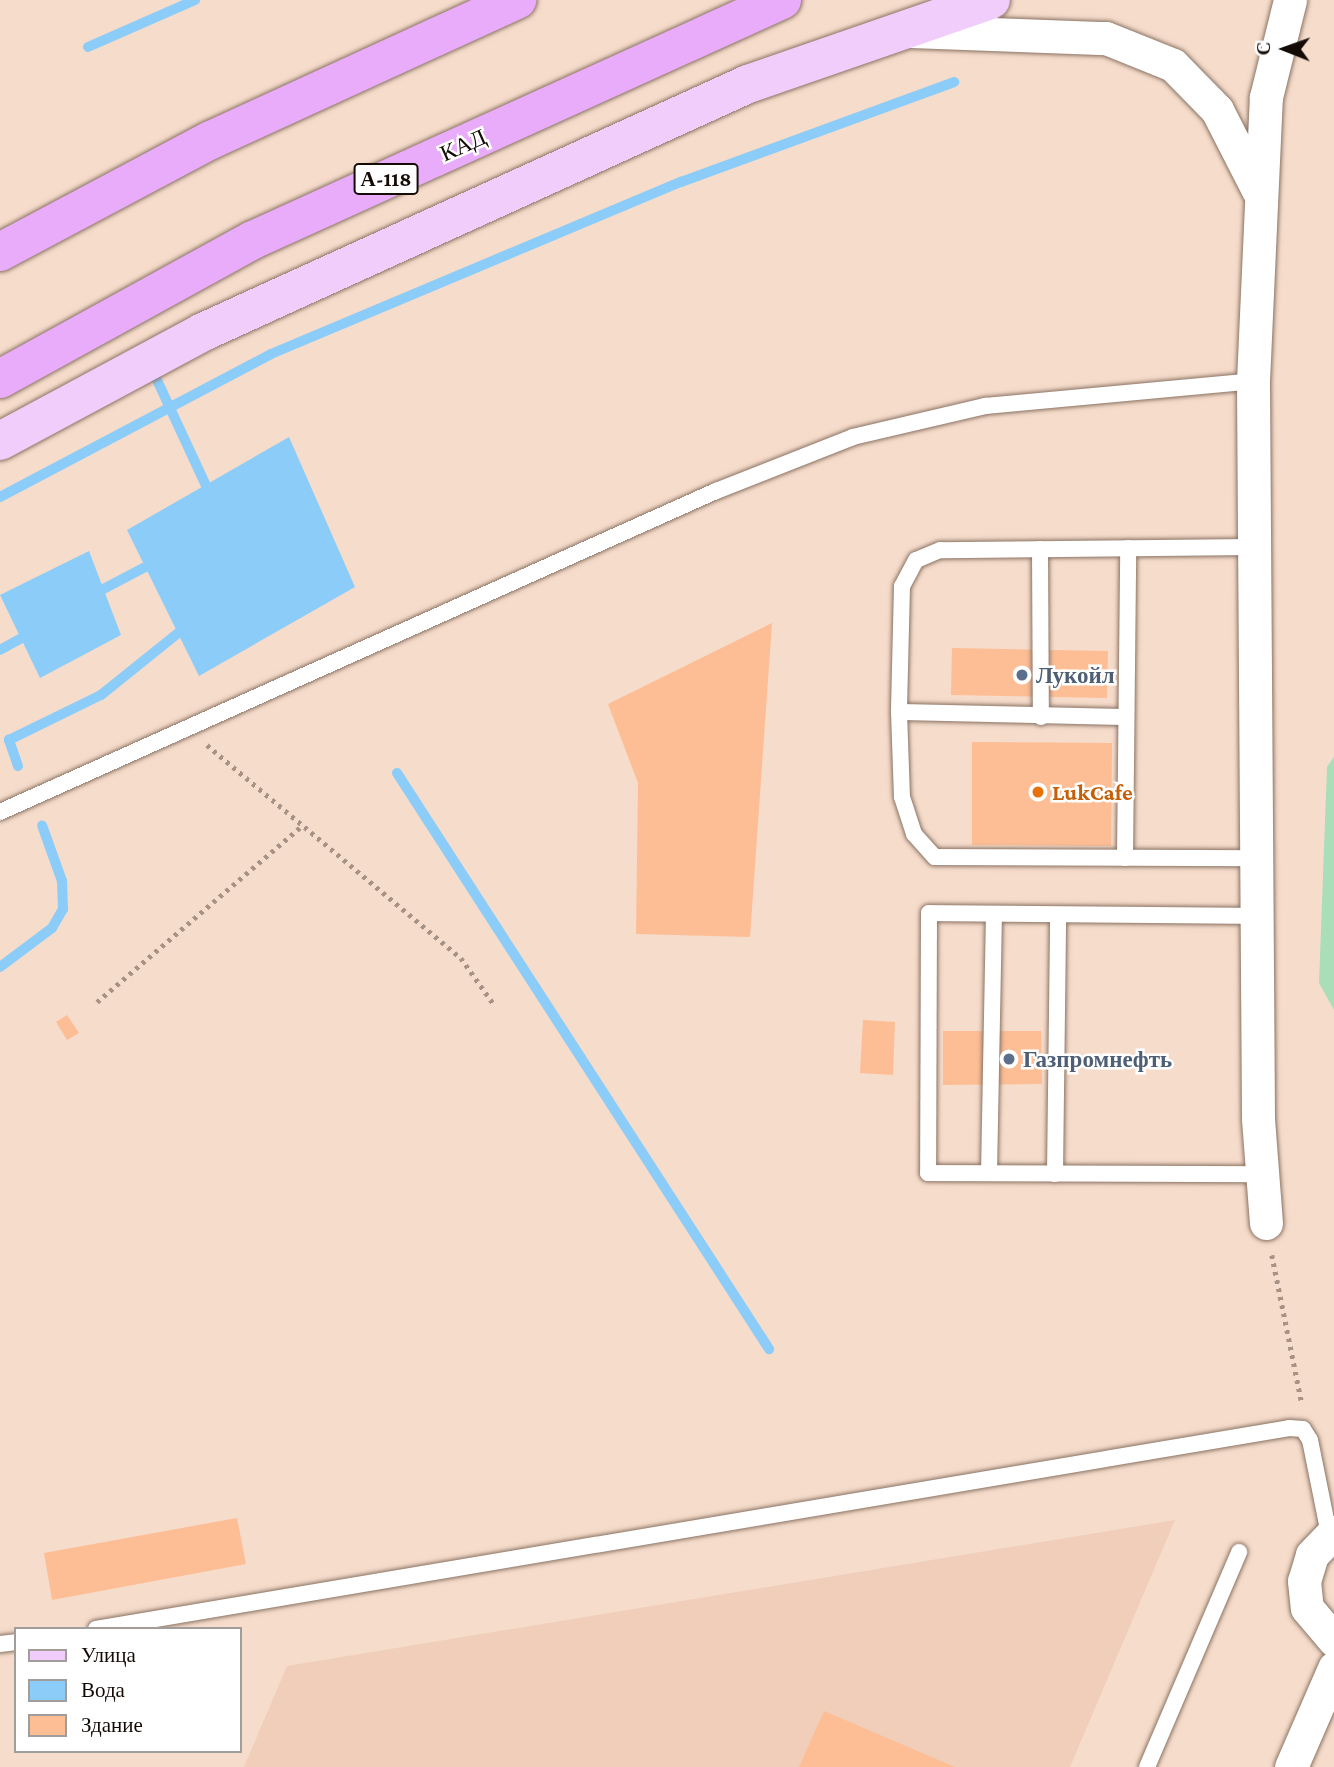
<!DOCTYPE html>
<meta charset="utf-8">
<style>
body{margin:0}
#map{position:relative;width:1334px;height:1767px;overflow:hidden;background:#f6dccb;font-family:"Crimson Pro",serif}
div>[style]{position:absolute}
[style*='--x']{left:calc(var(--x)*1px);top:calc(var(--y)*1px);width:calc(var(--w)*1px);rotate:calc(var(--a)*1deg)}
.built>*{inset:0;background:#f0ceb9}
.green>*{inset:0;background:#a9deb8}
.water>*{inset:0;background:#8cccf9}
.stream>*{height:10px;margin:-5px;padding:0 5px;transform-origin:5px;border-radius:5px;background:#8cccf9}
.building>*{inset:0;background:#fdbe95}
.path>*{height:4.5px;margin-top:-2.25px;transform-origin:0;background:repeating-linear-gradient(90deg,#a79386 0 3.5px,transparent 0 8.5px)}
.roads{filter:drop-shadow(0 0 2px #8a7364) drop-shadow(0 0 2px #8a7364)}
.service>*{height:16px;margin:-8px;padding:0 8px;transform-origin:8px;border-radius:8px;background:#fff}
.minor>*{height:33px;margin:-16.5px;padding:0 16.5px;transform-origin:16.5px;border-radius:16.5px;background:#fff}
.primary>*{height:38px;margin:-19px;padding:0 19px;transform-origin:19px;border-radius:19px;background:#f1cdfc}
.motorway>*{height:38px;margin:-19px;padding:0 19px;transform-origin:19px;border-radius:19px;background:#e8acfa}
.dots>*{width:19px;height:19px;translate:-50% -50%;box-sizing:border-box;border:4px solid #fff;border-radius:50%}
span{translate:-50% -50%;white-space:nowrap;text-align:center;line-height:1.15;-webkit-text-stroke:5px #fff;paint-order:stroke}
.shield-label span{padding:2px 5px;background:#fff;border:2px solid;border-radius:5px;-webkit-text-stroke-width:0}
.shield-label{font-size:21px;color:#140b06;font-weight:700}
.street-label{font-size:23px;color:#140b06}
.service-label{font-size:23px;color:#4e5e75;font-weight:700}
.left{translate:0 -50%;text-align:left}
.food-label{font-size:23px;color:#c56008;font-weight:700}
.legend{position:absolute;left:14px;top:1627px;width:228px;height:126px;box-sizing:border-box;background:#fff;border:2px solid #a19d9b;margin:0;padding:9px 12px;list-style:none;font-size:21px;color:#140b06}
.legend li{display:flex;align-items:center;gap:14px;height:35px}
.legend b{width:35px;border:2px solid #a19d9b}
.north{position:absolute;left:1250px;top:14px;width:70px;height:70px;-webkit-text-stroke:5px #fff;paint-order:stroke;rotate:271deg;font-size:19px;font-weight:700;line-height:28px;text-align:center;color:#140b06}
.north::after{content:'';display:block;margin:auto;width:24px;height:32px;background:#140b06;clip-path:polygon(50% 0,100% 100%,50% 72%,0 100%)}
</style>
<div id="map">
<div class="built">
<div style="clip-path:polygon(1175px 1520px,1070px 1767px,244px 1767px,287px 1666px)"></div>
</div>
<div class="green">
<div style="clip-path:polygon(1334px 757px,1334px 1010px,1319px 983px,1327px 767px)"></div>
</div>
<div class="water">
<div style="clip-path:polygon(289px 437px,355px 587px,199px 676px,127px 530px)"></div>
<div style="clip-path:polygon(89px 551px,121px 635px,40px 678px,0 595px)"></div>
</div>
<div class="stream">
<div style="--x:88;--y:47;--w:117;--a:-23.7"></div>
<div style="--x:157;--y:380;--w:126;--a:65.1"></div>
<div style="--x:0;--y:497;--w:306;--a:-27.8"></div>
<div style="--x:271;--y:354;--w:445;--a:-22.8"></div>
<div style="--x:681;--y:182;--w:291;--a:-20.1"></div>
<div style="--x:92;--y:595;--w:69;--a:-27.7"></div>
<div style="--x:0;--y:650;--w:37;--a:-29"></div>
<div style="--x:18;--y:766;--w:28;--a:-109"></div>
<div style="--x:9;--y:740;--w:102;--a:-26.1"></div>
<div style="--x:101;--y:695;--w:112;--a:-38.8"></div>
<div style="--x:397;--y:773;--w:686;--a:57.14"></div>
<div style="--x:0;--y:967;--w:65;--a:-36.9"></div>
<div style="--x:52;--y:928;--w:22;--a:-60"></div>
<div style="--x:63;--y:909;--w:28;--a:-92"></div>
<div style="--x:62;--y:881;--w:59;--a:-109.7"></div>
</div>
<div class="building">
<div style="clip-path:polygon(772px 623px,750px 937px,636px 934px,638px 783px,608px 704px)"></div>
<div style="clip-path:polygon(952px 648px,1108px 651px,1107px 698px,951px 695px)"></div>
<div style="clip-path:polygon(972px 742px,1112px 743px,1111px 846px,972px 845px)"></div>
<div style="clip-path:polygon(67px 1015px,79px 1033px,67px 1040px,56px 1022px)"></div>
<div style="clip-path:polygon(863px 1020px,895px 1022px,893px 1075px,860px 1073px)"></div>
<div style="clip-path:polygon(943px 1031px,1041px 1031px,1042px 1084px,943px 1085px)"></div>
<div style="clip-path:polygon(237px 1518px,246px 1564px,52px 1600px,44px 1553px)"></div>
<div style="clip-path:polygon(824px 1711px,955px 1767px,799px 1767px)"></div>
</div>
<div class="path">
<div style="--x:207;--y:745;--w:331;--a:40"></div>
<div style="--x:461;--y:958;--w:55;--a:54.6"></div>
<div style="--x:97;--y:1002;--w:272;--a:-40.7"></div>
<div style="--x:1272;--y:1255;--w:152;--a:78.6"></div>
</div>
<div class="roads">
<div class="service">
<div style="--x:1252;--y:547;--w:312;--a:179.4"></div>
<div style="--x:940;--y:550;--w:26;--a:157"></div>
<div style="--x:916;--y:560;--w:30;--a:118"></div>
<div style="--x:902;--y:586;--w:126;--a:91.4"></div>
<div style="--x:899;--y:712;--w:85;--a:88"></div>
<div style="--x:902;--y:797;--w:39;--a:72"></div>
<div style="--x:914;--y:834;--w:31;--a:48"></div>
<div style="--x:935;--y:857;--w:322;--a:0.2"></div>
<div style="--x:1040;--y:549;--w:168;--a:89.7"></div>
<div style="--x:899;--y:712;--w:227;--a:1.3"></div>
<div style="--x:0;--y:812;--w:785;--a:-24.15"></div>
<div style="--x:716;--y:491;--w:147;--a:-21.5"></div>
<div style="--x:853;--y:437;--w:136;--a:-13.2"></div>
<div style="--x:985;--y:406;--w:269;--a:-5.3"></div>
<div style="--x:1125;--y:858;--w:310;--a:-89.4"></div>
<div style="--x:1258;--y:916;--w:329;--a:-179.5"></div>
<div style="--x:929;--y:913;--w:260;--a:90.2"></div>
<div style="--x:928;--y:1173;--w:334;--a:0.2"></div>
<div style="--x:989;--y:1173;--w:259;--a:-88.9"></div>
<div style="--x:1055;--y:1174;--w:259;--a:-89.3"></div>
<div style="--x:96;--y:1629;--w:1210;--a:-9.56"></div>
<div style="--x:1289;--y:1428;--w:14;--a:4"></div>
<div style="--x:1303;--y:1429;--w:13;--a:58"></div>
<div style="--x:1310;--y:1440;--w:96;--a:78.6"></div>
<div style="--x:0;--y:1644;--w:16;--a:-7"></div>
<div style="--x:1147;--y:1767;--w:234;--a:-66.8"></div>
</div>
<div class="minor">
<div style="--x:911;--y:31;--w:195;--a:2.1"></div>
<div style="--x:1106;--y:38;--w:72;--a:21.9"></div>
<div style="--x:1173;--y:65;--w:63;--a:45.6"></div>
<div style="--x:1217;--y:110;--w:90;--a:62.9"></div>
<div style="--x:1266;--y:1223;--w:105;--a:-94.4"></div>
<div style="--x:1258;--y:1118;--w:737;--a:-90.39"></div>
<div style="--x:1253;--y:381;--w:284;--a:-87.4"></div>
<div style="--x:1266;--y:97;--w:100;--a:-76.1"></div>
<div style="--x:1334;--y:1532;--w:32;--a:134"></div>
<div style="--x:1312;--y:1555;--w:27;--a:107"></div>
<div style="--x:1304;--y:1581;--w:27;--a:84"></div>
<div style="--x:1307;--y:1608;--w:42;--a:49.8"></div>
<div style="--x:1291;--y:1767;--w:108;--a:-66.5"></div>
</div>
<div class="primary">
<div style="--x:0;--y:441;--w:230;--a:-28.2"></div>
<div style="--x:203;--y:332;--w:599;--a:-24.47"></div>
<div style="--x:748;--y:84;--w:257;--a:-19.1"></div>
</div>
<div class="motorway">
<div style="--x:0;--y:252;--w:239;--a:-28"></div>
<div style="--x:211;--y:140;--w:337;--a:-24.6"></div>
<div style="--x:0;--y:379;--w:289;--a:-28.8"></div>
<div style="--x:253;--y:240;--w:581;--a:-24.4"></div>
</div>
</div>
<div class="dots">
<div style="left:1022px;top:675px;background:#5c6f8a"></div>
<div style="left:1038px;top:792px;background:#e8710a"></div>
<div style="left:1009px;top:1059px;background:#5c6f8a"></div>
</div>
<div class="shield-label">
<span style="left:386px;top:179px">А-118</span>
</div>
<div class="street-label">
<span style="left:463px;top:145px;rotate:-24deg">КАД</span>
</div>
<div class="service-label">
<span class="left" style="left:1036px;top:675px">Лукойл</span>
<span class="left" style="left:1023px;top:1059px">Газпромнефть</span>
</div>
<div class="food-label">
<span class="left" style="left:1052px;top:792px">LukCafe</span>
</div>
<ul class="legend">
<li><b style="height:9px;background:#f1cdfc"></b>Улица</li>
<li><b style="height:19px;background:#8cccf9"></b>Вода</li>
<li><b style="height:19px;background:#fdbe95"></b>Здание</li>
</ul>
<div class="north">С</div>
</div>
